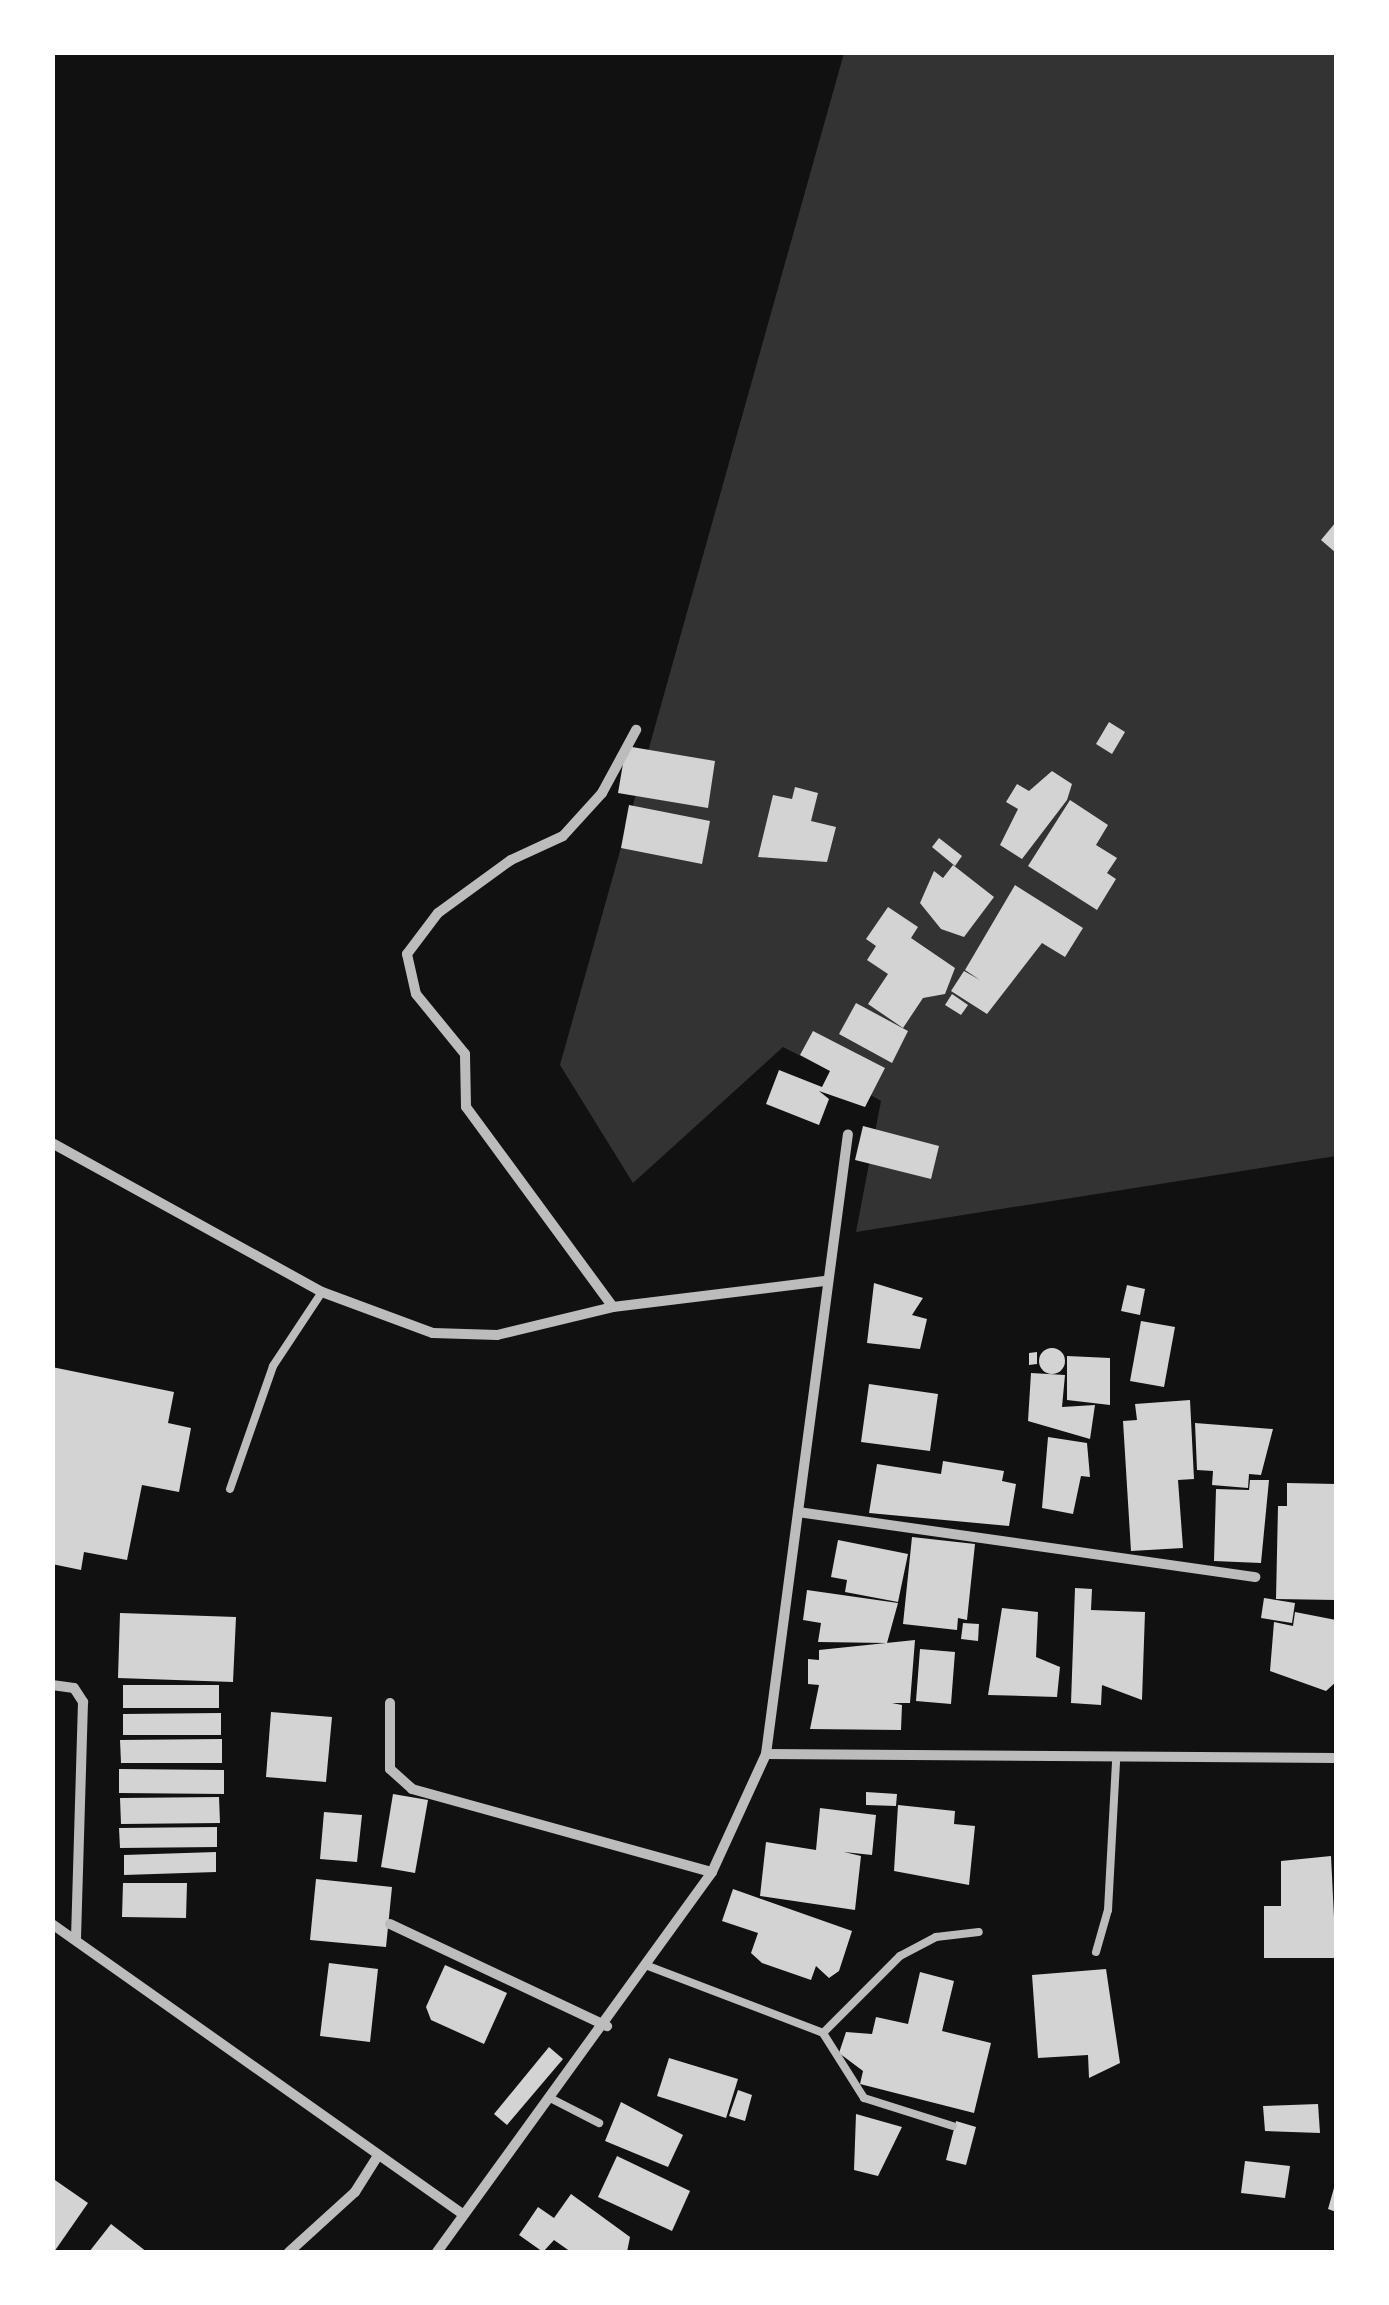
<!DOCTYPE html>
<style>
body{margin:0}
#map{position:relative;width:1389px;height:2305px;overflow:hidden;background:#111;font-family:Figtree,sans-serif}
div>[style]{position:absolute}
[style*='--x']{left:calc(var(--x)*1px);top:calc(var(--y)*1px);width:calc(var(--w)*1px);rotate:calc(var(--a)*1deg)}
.water>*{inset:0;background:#333}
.building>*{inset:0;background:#d3d3d3}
.round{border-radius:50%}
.service>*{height:8px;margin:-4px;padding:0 4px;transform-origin:4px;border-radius:4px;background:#bcbcbc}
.minor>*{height:10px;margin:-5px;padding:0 5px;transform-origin:5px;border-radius:5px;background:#bcbcbc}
span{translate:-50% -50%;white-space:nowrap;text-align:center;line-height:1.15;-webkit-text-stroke:10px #fff;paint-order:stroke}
.frame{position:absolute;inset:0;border:55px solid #fff;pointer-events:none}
</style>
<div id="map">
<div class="water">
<div style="clip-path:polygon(844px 53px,1336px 53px,1336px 1156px,856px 1232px,881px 1101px,830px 1071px,783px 1047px,633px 1183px,560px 1065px)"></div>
</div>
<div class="building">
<div style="clip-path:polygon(1336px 522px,1336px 553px,1321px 540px)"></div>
<div style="clip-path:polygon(1109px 722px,1125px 732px,1112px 754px,1096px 744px)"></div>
<div style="clip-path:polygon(626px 746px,715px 761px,708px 808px,618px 793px)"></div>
<div style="clip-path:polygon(1052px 771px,1072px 784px,1067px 800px,1022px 859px,1000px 845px,1018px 809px,1006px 802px,1017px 784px,1029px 791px)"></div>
<div style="clip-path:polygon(795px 787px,818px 793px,811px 821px,836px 827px,827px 862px,758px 857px,773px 795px,792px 799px)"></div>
<div style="clip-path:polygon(1070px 800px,1108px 825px,1096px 845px,1117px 858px,1107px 873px,1116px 879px,1097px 910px,1028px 866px)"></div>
<div style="clip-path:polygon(629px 805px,710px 821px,702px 864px,621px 848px)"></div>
<div style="clip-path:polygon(939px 838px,962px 856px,955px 866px,932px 847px)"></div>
<div style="clip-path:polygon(953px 865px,994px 897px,964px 937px,941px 929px,920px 903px,934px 871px,943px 878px)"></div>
<div style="clip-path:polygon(1015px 885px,1083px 928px,1065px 957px,1042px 943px,987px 1014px,951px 991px,964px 971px,980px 980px,965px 970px)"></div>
<div style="clip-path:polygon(888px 907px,918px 927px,911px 938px,955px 968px,945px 994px,923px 998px,903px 1028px,868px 1004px,888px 974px,867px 960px,876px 946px,866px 939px)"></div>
<div style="clip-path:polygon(952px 994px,968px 1005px,961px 1015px,945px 1005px)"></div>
<div style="clip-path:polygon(856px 1003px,908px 1031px,892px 1063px,839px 1034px)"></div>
<div style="clip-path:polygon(813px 1031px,885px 1068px,865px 1107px,819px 1091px,829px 1099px,819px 1125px,766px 1104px,779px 1070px,822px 1087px,830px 1071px,800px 1055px)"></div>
<div style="clip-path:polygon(863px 1126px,939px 1146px,931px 1179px,855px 1160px)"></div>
<div style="clip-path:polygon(874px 1283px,923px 1298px,912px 1315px,927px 1319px,920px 1349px,867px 1343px)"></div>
<div style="clip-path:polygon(1127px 1285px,1145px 1289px,1140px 1315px,1121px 1311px)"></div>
<div style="clip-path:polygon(1141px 1321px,1175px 1327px,1164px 1387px,1130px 1381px)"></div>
<div class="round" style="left:1039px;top:1348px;width:26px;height:26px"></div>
<div style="clip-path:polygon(1037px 1352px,1037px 1364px,1029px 1365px,1029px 1353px)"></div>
<div style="clip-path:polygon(1067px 1356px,1110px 1358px,1110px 1405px,1067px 1400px)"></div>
<div style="clip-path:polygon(52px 1367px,174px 1392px,168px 1423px,191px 1428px,179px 1492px,142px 1485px,127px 1560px,84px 1552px,81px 1570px,52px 1564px)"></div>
<div style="clip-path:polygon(1031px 1373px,1065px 1375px,1062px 1407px,1095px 1405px,1090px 1439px,1028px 1421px)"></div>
<div style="clip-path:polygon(869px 1384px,938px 1394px,930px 1451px,861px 1442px)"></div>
<div style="clip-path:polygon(1190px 1400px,1194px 1479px,1178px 1480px,1183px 1548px,1131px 1551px,1123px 1421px,1137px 1420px,1135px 1404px)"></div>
<div style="clip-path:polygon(1195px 1423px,1273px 1429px,1261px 1475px,1249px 1474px,1248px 1488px,1212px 1485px,1213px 1471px,1197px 1470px)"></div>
<div style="clip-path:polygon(1048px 1437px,1087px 1443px,1090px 1477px,1081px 1476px,1073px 1514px,1042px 1508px)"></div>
<div style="clip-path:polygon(943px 1461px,1004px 1471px,1002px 1481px,1016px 1484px,1009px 1526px,869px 1513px,877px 1464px,941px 1474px)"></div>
<div style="clip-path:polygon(1250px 1480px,1269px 1480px,1261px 1563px,1214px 1561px,1216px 1489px,1249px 1490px)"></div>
<div style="clip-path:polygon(1287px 1483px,1336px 1484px,1336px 1600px,1276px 1599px,1278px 1506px,1287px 1506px)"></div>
<div style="clip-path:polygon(912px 1537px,975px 1544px,967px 1620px,958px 1618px,957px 1630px,903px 1624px)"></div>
<div style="clip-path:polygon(838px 1540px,908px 1554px,898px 1602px,845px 1592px,847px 1580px,831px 1577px)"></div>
<div style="clip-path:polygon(1075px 1588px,1092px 1589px,1091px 1610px,1145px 1612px,1142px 1700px,1102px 1685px,1101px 1705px,1071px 1703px)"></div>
<div style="clip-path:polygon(807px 1590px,898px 1603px,887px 1643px,818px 1642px,821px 1623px,803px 1620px)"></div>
<div style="clip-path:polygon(1264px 1598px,1295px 1603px,1292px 1623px,1261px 1618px)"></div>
<div style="clip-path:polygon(1002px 1608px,1038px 1612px,1036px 1657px,1060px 1667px,1057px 1697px,988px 1695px)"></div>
<div style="clip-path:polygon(1295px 1612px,1336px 1620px,1336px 1682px,1326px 1691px,1270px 1671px,1274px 1622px,1293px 1626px)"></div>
<div style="clip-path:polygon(120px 1613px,236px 1617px,233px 1682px,118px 1678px)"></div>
<div style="clip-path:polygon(963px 1623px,979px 1624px,978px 1641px,961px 1639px)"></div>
<div style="clip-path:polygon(915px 1640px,910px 1703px,892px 1703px,902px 1705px,901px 1730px,810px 1729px,819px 1685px,808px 1684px,808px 1659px,819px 1660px,819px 1650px)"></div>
<div style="clip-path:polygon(920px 1649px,955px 1652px,951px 1704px,916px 1701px)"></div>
<div style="clip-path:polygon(123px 1685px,219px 1685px,219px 1708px,123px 1708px)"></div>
<div style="clip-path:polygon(271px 1712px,332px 1717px,326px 1782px,266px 1777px)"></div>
<div style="clip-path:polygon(221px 1713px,221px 1735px,123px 1735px,123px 1714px)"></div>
<div style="clip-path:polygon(222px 1739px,222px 1763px,121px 1763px,120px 1740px)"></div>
<div style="clip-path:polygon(119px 1769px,224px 1770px,224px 1794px,119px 1793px)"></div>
<div style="clip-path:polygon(866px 1792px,897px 1794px,896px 1806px,866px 1805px)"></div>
<div style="clip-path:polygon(393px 1794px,428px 1800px,415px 1873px,381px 1867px)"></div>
<div style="clip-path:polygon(219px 1797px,220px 1823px,121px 1824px,120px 1798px)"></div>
<div style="clip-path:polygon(898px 1805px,955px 1811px,954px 1824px,975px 1826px,969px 1885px,894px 1871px)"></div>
<div style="clip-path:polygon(820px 1808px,876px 1815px,872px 1855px,844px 1852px,861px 1856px,855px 1910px,760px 1896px,766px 1842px,816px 1850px)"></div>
<div style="clip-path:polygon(324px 1812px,362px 1815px,357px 1862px,320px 1859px)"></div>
<div style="clip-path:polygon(217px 1827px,217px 1847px,120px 1848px,119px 1828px)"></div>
<div style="clip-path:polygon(216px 1852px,216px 1872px,124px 1875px,124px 1855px)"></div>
<div style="clip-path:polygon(1331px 1856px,1336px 1958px,1264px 1958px,1264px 1906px,1281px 1906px,1281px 1861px)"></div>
<div style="clip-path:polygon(316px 1879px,392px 1887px,386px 1947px,310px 1940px)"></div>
<div style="clip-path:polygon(123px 1883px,187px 1883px,186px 1918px,122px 1917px)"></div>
<div style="clip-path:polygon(733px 1889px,852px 1931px,839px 1971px,829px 1978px,816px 1966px,811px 1980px,762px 1963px,751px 1953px,758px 1933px,722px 1921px)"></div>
<div style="clip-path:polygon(329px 1963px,378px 1969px,370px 2042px,320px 2036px)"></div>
<div style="clip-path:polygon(445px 1965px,507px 1993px,484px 2044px,431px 2020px,426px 2007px)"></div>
<div style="clip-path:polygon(1106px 1969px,1120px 2063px,1089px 2078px,1088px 2055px,1038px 2058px,1032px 1975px)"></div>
<div style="clip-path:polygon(920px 1972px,954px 1981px,942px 2031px,991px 2043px,974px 2113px,860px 2084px,863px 2071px,839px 2053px,846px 2032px,872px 2034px,876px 2017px,908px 2024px)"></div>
<div style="clip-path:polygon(549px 2047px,563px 2059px,507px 2125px,494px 2114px)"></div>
<div style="clip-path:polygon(669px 2058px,738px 2079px,726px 2118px,657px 2096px)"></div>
<div style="clip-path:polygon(738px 2090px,752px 2095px,745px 2121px,729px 2116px)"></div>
<div style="clip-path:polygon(621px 2102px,683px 2135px,668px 2167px,605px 2141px)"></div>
<div style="clip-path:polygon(1318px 2104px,1320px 2133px,1265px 2131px,1263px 2106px)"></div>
<div style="clip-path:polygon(856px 2114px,902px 2127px,878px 2176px,854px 2170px)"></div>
<div style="clip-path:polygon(956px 2121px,976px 2127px,966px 2165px,946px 2160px)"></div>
<div style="clip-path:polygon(617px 2156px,690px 2191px,672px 2231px,598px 2197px)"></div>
<div style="clip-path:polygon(1245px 2161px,1290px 2166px,1285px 2198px,1241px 2193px)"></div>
<div style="clip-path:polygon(52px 2178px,88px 2203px,54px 2252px,52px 2252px)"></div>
<div style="clip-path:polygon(1336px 2181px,1336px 2212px,1328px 2209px)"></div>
<div style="clip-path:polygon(571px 2194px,630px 2237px,627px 2252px,571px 2252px,554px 2240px,543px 2252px,519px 2235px,538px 2207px,554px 2218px)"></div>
<div style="clip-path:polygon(111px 2224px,147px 2252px,89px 2252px)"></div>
</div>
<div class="service">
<div style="--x:230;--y:1489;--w:130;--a:-70.7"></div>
<div style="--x:273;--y:1366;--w:89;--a:-56.5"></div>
<div style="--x:1096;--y:1952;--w:44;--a:-74.1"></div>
<div style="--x:1108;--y:1910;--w:150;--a:-86.9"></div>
<div style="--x:648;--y:1966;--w:187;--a:20.9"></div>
<div style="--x:823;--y:2033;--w:77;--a:57.8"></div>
<div style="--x:864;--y:2098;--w:93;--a:17.5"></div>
<div style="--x:823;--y:2033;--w:109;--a:-45"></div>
<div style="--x:900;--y:1956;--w:41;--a:-27.8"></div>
<div style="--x:936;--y:1937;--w:43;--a:-6.6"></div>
<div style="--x:552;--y:2099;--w:53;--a:27.1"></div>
</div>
<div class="minor">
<div style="--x:52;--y:1143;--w:308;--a:28.9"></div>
<div style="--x:322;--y:1292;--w:118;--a:20.3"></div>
<div style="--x:433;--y:1333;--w:64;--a:1.8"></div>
<div style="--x:497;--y:1335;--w:119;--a:-13.6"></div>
<div style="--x:613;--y:1307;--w:215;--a:-7"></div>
<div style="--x:613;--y:1307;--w:248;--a:-126.3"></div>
<div style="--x:466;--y:1107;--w:53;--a:-91.1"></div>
<div style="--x:465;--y:1054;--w:77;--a:-129.2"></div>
<div style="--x:416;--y:994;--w:41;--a:-102.7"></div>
<div style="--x:407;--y:954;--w:51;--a:-52.9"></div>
<div style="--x:438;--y:913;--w:90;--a:-36"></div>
<div style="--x:511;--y:860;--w:57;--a:-24.8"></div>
<div style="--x:563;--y:836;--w:58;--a:-47.8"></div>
<div style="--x:602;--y:793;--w:72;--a:-61.6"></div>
<div style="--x:798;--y:1512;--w:462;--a:8.1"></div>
<div style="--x:52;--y:1685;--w:22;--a:8"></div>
<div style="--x:74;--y:1688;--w:17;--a:57"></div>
<div style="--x:83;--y:1702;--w:238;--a:91.7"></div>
<div style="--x:390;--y:1703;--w:66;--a:90"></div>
<div style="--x:390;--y:1769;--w:30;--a:42"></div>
<div style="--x:412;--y:1789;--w:311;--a:15.5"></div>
<div style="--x:766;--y:1754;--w:570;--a:0.4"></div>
<div style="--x:52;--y:1924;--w:504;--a:35.23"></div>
<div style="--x:390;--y:1924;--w:240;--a:25.2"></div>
<div style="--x:289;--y:2252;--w:89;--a:-42.3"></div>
<div style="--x:355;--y:2192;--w:41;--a:-57.8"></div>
<div style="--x:437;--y:2252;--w:469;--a:-54.1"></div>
<div style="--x:712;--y:1872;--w:130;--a:-65.4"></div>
<div style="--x:766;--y:1754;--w:625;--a:-82.47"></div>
</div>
<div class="frame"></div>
</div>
